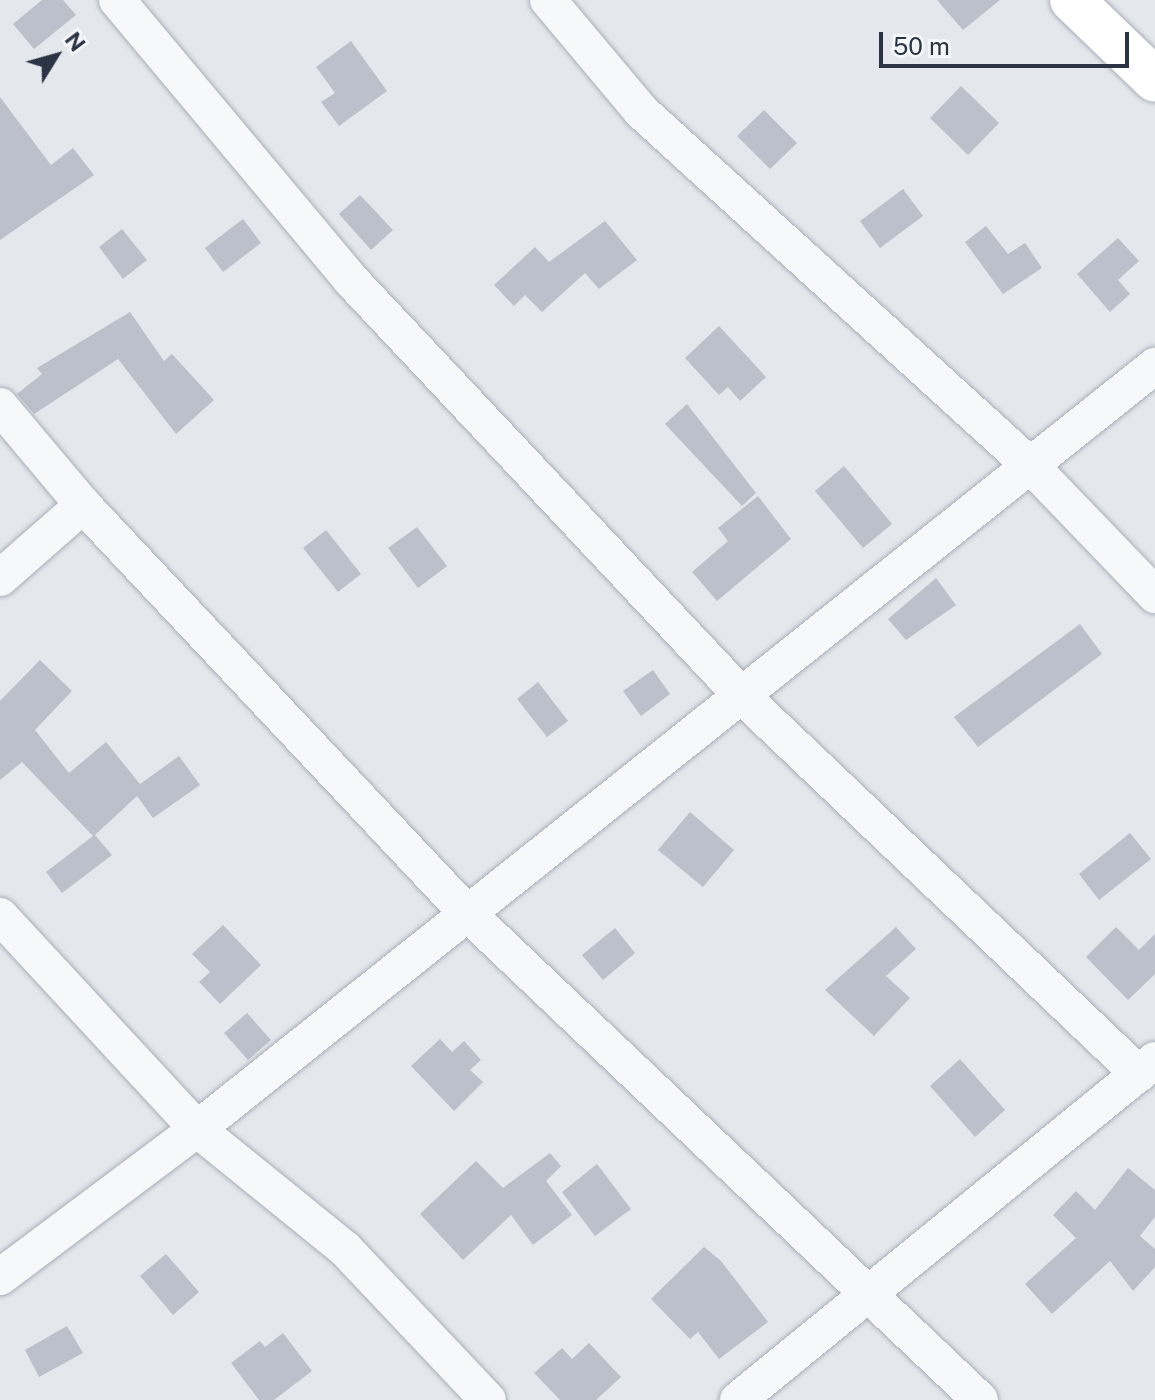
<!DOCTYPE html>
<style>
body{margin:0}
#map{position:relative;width:1155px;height:1400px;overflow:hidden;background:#e4e7ec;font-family:"Public Sans",sans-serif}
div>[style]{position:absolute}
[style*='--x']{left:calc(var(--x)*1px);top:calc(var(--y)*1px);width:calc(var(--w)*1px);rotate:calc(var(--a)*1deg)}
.building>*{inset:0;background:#bbc0ca}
.roads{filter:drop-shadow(0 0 2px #a9aeb7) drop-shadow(0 0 2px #a9aeb7)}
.minor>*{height:36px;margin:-18px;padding:0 18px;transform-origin:18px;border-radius:18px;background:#f7f8fa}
.secondary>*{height:44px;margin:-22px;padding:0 22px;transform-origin:22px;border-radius:22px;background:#fff}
span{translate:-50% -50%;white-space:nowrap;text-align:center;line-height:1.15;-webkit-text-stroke:6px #f4f6f9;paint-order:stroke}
.north{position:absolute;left:16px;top:16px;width:80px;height:80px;-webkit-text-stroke:6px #f4f6f9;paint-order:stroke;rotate:53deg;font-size:22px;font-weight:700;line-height:32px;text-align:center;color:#2b3445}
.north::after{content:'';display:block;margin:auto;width:28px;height:36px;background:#2b3445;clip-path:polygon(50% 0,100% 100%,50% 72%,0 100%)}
.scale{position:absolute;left:879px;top:32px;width:250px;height:36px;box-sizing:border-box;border:4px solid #2b3445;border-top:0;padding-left:10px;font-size:24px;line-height:28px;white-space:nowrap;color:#2b3445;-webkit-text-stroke:6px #f4f6f9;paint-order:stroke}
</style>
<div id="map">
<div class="building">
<div style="clip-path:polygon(42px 0,63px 0,76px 15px,34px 49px,13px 24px)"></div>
<div style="clip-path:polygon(937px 0,1000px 0,963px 30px)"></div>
<div style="clip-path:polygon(351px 41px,387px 91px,339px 126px,321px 102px,335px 93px,316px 67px)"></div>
<div style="clip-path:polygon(961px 86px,999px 123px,968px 155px,930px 118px)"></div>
<div style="clip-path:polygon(0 97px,51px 165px,73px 148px,94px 175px,0 240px)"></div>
<div style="clip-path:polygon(764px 110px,797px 143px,770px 169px,737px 136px)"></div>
<div style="clip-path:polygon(903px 189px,923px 216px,880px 248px,860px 221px)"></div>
<div style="clip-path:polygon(360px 195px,393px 230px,371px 250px,339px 214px)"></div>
<div style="clip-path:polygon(243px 219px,261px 243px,223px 272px,205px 248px)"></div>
<div style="clip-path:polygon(605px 221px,637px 260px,599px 289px,585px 273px,542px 312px,525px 295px,514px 306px,494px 285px,535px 247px,549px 262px)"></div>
<div style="clip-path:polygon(986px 226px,1008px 254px,1025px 243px,1042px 268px,1003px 294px,965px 242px)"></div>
<div style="clip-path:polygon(122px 229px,147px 260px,123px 279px,99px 247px)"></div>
<div style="clip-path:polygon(1118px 238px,1139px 261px,1118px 280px,1130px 294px,1110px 312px,1077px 274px)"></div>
<div style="clip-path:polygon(130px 312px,164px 361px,172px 354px,214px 400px,176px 434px,118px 359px,34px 414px,17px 394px,42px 374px,37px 368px)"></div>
<div style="clip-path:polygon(719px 326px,766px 377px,740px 401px,728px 387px,719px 395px,685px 358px)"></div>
<div style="clip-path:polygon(687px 404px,756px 493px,742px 506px,665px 424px)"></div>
<div style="clip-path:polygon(844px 466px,892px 524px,863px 548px,815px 491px)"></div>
<div style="clip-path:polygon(758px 496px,791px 539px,717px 601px,692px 572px,728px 541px,718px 528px)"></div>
<div style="clip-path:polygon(417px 527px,447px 566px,418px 588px,388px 548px)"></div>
<div style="clip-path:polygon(326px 530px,361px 574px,338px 592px,303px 548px)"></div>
<div style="clip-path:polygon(936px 578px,956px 605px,906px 640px,888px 619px)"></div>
<div style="clip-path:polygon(1080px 624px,1102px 654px,978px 747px,954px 717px)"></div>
<div style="clip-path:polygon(40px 660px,72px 691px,35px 730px,69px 773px,106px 742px,140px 784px,179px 756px,200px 785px,153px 818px,137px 796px,95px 835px,112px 855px,62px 893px,46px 872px,93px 836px,22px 762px,0 780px,0 701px)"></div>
<div style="clip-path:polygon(653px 670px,670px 694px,641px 716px,623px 691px)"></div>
<div style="clip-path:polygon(538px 682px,568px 721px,547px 737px,517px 699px)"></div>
<div style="clip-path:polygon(690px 812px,734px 850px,703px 887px,658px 850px)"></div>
<div style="clip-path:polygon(1130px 833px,1151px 859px,1099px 900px,1079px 874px)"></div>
<div style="clip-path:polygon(223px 925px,261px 965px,220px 1004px,199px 982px,210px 972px,192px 954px)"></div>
<div style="clip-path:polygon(896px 927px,916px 949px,886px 976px,910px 998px,874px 1036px,825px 990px)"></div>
<div style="clip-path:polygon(1116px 927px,1139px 950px,1155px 934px,1155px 974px,1128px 1000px,1086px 957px)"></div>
<div style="clip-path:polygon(615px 928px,635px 953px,603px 980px,582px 955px)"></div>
<div style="clip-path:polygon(247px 1013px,271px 1040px,248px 1060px,224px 1033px)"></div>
<div style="clip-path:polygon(440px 1039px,452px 1052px,464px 1041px,481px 1060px,470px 1070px,483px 1082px,454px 1111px,411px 1066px)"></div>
<div style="clip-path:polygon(960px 1059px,1005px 1110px,975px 1137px,930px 1086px)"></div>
<div style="clip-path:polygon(550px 1153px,561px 1166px,546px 1181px,572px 1215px,533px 1245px,511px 1215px,463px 1260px,420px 1214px,476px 1161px,503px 1188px)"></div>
<div style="clip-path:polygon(597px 1164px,631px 1209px,595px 1236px,562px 1192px)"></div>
<div style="clip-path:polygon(1128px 1168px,1155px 1190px,1155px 1217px,1140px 1236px,1155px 1249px,1155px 1267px,1133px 1291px,1110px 1261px,1052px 1314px,1025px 1284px,1076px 1238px,1053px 1215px,1076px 1191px,1095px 1210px)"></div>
<div style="clip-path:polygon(704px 1247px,721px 1261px,768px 1322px,719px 1359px,698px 1332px,690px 1339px,651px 1299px)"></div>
<div style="clip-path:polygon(166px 1254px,199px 1292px,173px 1315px,140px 1276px)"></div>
<div style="clip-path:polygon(67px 1326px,83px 1353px,39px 1377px,25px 1350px)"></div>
<div style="clip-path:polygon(283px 1333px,312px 1371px,274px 1400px,259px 1400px,231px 1363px,260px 1341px,265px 1347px)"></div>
<div style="clip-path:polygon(589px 1343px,621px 1377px,596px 1400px,560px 1400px,534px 1373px,562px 1348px,572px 1359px)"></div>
</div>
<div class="roads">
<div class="minor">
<div style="--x:117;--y:0;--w:365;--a:50.1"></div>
<div style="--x:351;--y:280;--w:571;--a:46.77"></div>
<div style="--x:742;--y:696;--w:548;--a:43.6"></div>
<div style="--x:548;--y:0;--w:145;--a:50"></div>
<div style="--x:641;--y:111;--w:529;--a:42.32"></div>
<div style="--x:1032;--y:467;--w:178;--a:46.1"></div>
<div style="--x:0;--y:406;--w:129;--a:50"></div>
<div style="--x:83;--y:505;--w:557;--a:46.74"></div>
<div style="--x:465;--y:911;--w:710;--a:43.52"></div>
<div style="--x:0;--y:578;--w:111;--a:-41.3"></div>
<div style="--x:0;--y:916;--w:290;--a:47.2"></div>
<div style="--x:197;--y:1129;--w:191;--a:39"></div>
<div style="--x:345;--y:1249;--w:208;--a:46.6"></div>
<div style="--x:0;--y:1277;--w:246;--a:-36.9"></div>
<div style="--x:197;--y:1129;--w:1225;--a:-38.54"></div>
<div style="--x:738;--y:1400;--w:538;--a:-39.19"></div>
</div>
<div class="secondary">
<div style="--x:1072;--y:0;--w:115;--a:43.9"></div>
</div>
</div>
<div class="north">N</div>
<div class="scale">50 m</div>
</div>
